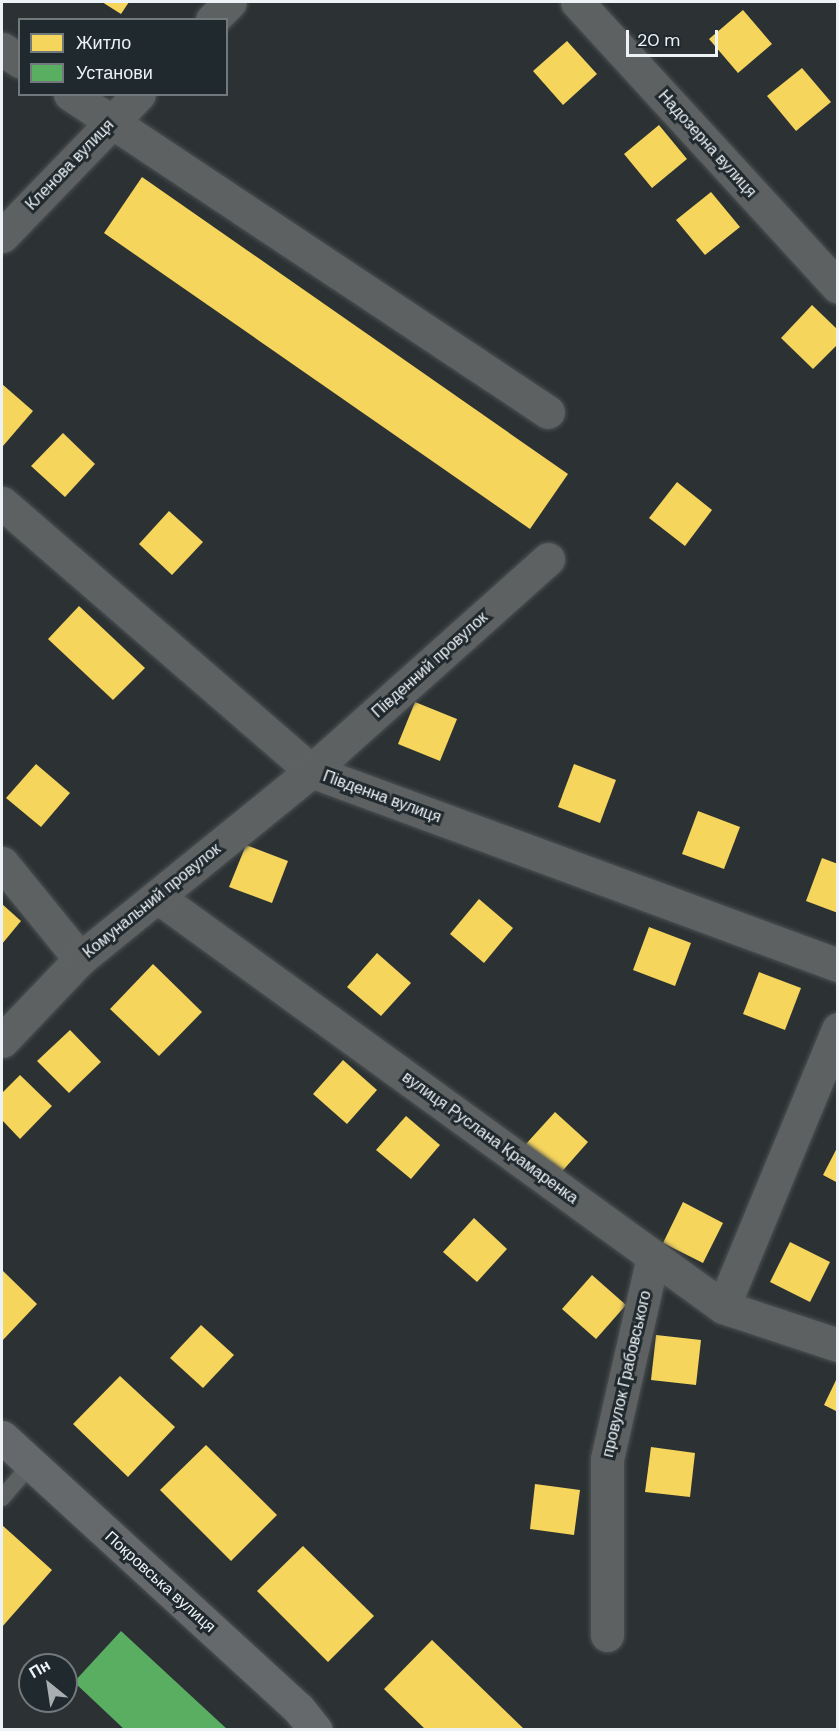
<!DOCTYPE html>
<meta charset="utf-8">
<style>
body{margin:0}
#map{position:relative;width:839px;height:1731px;overflow:hidden;background:#2c3234;font-family:"DM Sans",sans-serif}
div>[style]{position:absolute}
[style*='--x']{left:calc(var(--x)*1px);top:calc(var(--y)*1px);width:calc(var(--w)*1px);rotate:calc(var(--a)*1deg)}
.homes>*{inset:0;background:#f6d55c}
.public>*{inset:0;background:#5aae61}
.roads{filter:drop-shadow(0 0 2px #4c5052) drop-shadow(0 0 2px #4c5052)}
.lane>*{height:16px;margin:-8px;padding:0 8px;transform-origin:8px;border-radius:8px;background:#5e6162}
.street>*{height:33px;margin:-16.5px;padding:0 16.5px;transform-origin:16.5px;border-radius:16.5px;background:#5e6162}
.primary>*{height:33px;margin:-16.5px;padding:0 16.5px;transform-origin:16.5px;border-radius:16.5px;background:#66696b}
span{translate:-50% -50%;white-space:nowrap;text-align:center;line-height:1.15;-webkit-text-stroke:6px #20292d;paint-order:stroke}
.street-label{font-size:16px;color:#ecf2f5}
.frame{position:absolute;inset:0;border:3px solid #ecf2f5;pointer-events:none}
.legend{position:absolute;left:18px;top:18px;width:210px;height:78px;box-sizing:border-box;background:#20292d;border:2px solid #72797d;margin:0;padding:8px 10px;list-style:none;font-size:18px;color:#ecf2f5}
.legend li{display:flex;align-items:center;gap:12px;height:30px}
.legend b{width:30px;border:2px solid #72797d}
.north{position:absolute;left:18px;top:1653px;width:60px;height:60px;box-sizing:border-box;background:#20292d;border:2px solid #72797d;border-radius:50%;rotate:330deg;font-size:16px;font-weight:700;line-height:24px;text-align:center;color:#ecf2f5}
.north::after{content:'';display:block;margin:auto;width:21px;height:27px;background:#a9afb1;clip-path:polygon(50% 0,100% 100%,50% 72%,0 100%)}
.scale{position:absolute;left:626px;top:30px;width:92px;height:27px;box-sizing:border-box;border:3px solid #ecf2f5;border-top:0;padding-left:8px;font-size:18px;line-height:21px;white-space:nowrap;color:#ecf2f5;-webkit-text-stroke:4px #20292d;paint-order:stroke}
</style>
<div id="map">
<div class="homes">
<div style="clip-path:polygon(102px 2px,129px 2px,121px 14px)"></div>
<div style="clip-path:polygon(743px 10px,772px 44px,738px 73px,709px 39px)"></div>
<div style="clip-path:polygon(567px 41px,597px 74px,563px 105px,533px 71px)"></div>
<div style="clip-path:polygon(802px 68px,831px 102px,796px 131px,767px 96px)"></div>
<div style="clip-path:polygon(659px 125px,687px 159px,652px 188px,624px 154px)"></div>
<div style="clip-path:polygon(142px 177px,568px 474px,530px 529px,104px 233px)"></div>
<div style="clip-path:polygon(711px 192px,740px 227px,705px 255px,676px 220px)"></div>
<div style="clip-path:polygon(812px 305px,838px 330px,838px 344px,813px 369px,781px 338px)"></div>
<div style="clip-path:polygon(2px 384px,33px 411px,3px 446px,2px 444px)"></div>
<div style="clip-path:polygon(63px 433px,95px 464px,65px 497px,31px 466px)"></div>
<div style="clip-path:polygon(677px 482px,712px 510px,685px 546px,649px 518px)"></div>
<div style="clip-path:polygon(169px 511px,203px 542px,172px 575px,139px 544px)"></div>
<div style="clip-path:polygon(79px 606px,145px 668px,113px 700px,48px 639px)"></div>
<div style="clip-path:polygon(415px 702px,457px 719px,440px 761px,398px 744px)"></div>
<div style="clip-path:polygon(36px 764px,70px 793px,41px 827px,6px 798px)"></div>
<div style="clip-path:polygon(574px 764px,616px 780px,600px 823px,558px 807px)"></div>
<div style="clip-path:polygon(698px 811px,740px 827px,724px 869px,682px 854px)"></div>
<div style="clip-path:polygon(246px 845px,288px 861px,272px 903px,229px 887px)"></div>
<div style="clip-path:polygon(822px 858px,838px 864px,838px 913px,806px 901px)"></div>
<div style="clip-path:polygon(479px 899px,513px 928px,484px 963px,450px 934px)"></div>
<div style="clip-path:polygon(2px 904px,21px 921px,2px 944px)"></div>
<div style="clip-path:polygon(649px 927px,691px 943px,675px 986px,633px 970px)"></div>
<div style="clip-path:polygon(377px 953px,411px 983px,381px 1016px,347px 987px)"></div>
<div style="clip-path:polygon(153px 964px,202px 1012px,159px 1056px,110px 1009px)"></div>
<div style="clip-path:polygon(759px 972px,801px 988px,785px 1030px,743px 1014px)"></div>
<div style="clip-path:polygon(70px 1030px,101px 1062px,69px 1093px,37px 1061px)"></div>
<div style="clip-path:polygon(343px 1060px,377px 1090px,347px 1124px,313px 1094px)"></div>
<div style="clip-path:polygon(20px 1075px,52px 1106px,20px 1139px,2px 1120px,2px 1093px)"></div>
<div style="clip-path:polygon(555px 1112px,588px 1142px,558px 1176px,525px 1145px)"></div>
<div style="clip-path:polygon(406px 1116px,440px 1145px,411px 1179px,376px 1150px)"></div>
<div style="clip-path:polygon(838px 1146px,838px 1183px,823px 1175px)"></div>
<div style="clip-path:polygon(683px 1202px,723px 1223px,703px 1263px,663px 1243px)"></div>
<div style="clip-path:polygon(474px 1218px,507px 1249px,477px 1282px,443px 1252px)"></div>
<div style="clip-path:polygon(790px 1242px,830px 1262px,810px 1302px,770px 1282px)"></div>
<div style="clip-path:polygon(2px 1270px,37px 1304px,2px 1341px)"></div>
<div style="clip-path:polygon(592px 1275px,626px 1305px,596px 1339px,562px 1309px)"></div>
<div style="clip-path:polygon(201px 1325px,234px 1355px,203px 1388px,170px 1358px)"></div>
<div style="clip-path:polygon(656px 1335px,701px 1340px,696px 1385px,651px 1380px)"></div>
<div style="clip-path:polygon(120px 1376px,175px 1427px,128px 1477px,73px 1424px)"></div>
<div style="clip-path:polygon(838px 1376px,838px 1412px,824px 1405px)"></div>
<div style="clip-path:polygon(206px 1445px,277px 1515px,231px 1561px,160px 1490px)"></div>
<div style="clip-path:polygon(651px 1447px,695px 1453px,690px 1497px,645px 1492px)"></div>
<div style="clip-path:polygon(535px 1484px,580px 1490px,574px 1535px,530px 1529px)"></div>
<div style="clip-path:polygon(2px 1525px,52px 1570px,2px 1627px)"></div>
<div style="clip-path:polygon(303px 1546px,374px 1616px,328px 1662px,257px 1591px)"></div>
<div style="clip-path:polygon(432px 1640px,525px 1730px,426px 1730px,384px 1689px)"></div>
</div>
<div class="public">
<div style="clip-path:polygon(121px 1631px,228px 1730px,125px 1730px,74px 1682px)"></div>
</div>
<div class="roads">
<div class="lane">
<div style="--x:2;--y:1498;--w:45;--a:-49.5"></div>
</div>
<div class="street">
<div style="--x:577;--y:2;--w:386;--a:47.5"></div>
<div style="--x:212;--y:20;--w:25;--a:-45"></div>
<div style="--x:2;--y:49;--w:22;--a:34"></div>
<div style="--x:70;--y:94;--w:574;--a:33.63"></div>
<div style="--x:2;--y:236;--w:197;--a:-46"></div>
<div style="--x:2;--y:503;--w:409;--a:40.9"></div>
<div style="--x:311;--y:771;--w:562;--a:20.21"></div>
<div style="--x:2;--y:863;--w:124;--a:50.9"></div>
<div style="--x:159;--y:898;--w:697;--a:35.95"></div>
<div style="--x:723;--y:1307;--w:121;--a:18.3"></div>
<div style="--x:2;--y:1041;--w:113;--a:-46.4"></div>
<div style="--x:80;--y:959;--w:298;--a:-39.1"></div>
<div style="--x:311;--y:771;--w:318;--a:-41.8"></div>
<div style="--x:723;--y:1307;--w:301;--a:-67.5"></div>
<div style="--x:607;--y:1635;--w:176;--a:-90"></div>
<div style="--x:607;--y:1459;--w:207;--a:-77.2"></div>
</div>
<div class="primary">
<div style="--x:2;--y:1437;--w:401;--a:42.5"></div>
<div style="--x:298;--y:1708;--w:28;--a:51"></div>
</div>
</div>
<div class="street-label">
<span style="left:707px;top:144px;rotate:48deg">Надозерна вулиця</span>
<span style="left:70px;top:165px;rotate:-46deg">Кленова вулиця</span>
<span style="left:430px;top:665px;rotate:-42deg">Південний провулок</span>
<span style="left:382px;top:797px;rotate:20deg">Південна вулиця</span>
<span style="left:152px;top:901px;rotate:-39deg">Комунальний провулок</span>
<span style="left:490px;top:1138px;rotate:36deg">вулиця Руслана Крамаренка</span>
<span style="left:627px;top:1374px;rotate:-77deg">провулок Грабовського</span>
<span style="left:160px;top:1582px;rotate:42deg">Покровська вулиця</span>
</div>
<div class="frame"></div>
<ul class="legend">
<li><b style="height:16px;background:#f6d55c"></b>Житло</li>
<li><b style="height:16px;background:#5aae61"></b>Установи</li>
</ul>
<div class="north">Пн</div>
<div class="scale">20 m</div>
</div>
